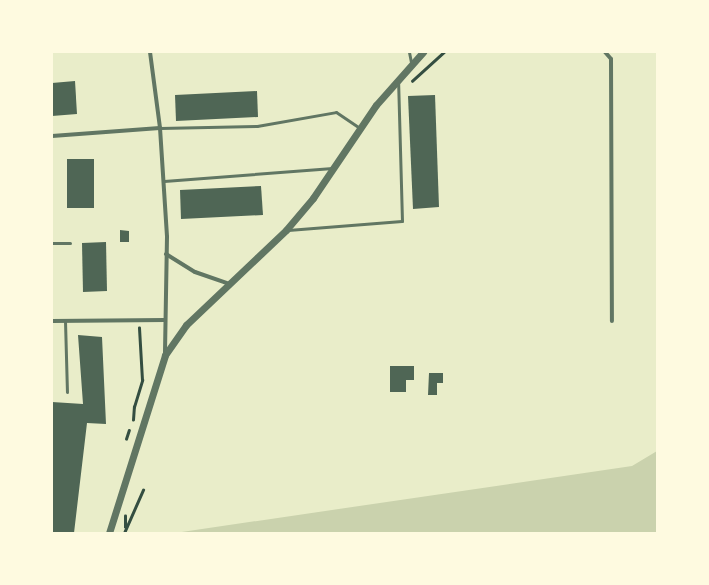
<!DOCTYPE html>
<style>
body{margin:0}
#map{position:relative;width:709px;height:585px;overflow:hidden;background:#e9edc9;font-family:Bitter,serif}
div>[style]{position:absolute}
[style*='--x']{left:calc(var(--x)*1px);top:calc(var(--y)*1px);width:calc(var(--w)*1px);rotate:calc(var(--a)*1deg)}
.green>*{inset:0;background:#cad2ad}
.building>*{inset:0;background:#4f6655}
.path>*{height:2.5px;margin:-1.25px;padding:0 1.25px;transform-origin:1.25px;border-radius:1.25px;background:#344e41}
.service>*{height:3px;margin:-1.5px;padding:0 1.5px;transform-origin:1.5px;border-radius:1.5px;background:#617663}
.minor>*{height:4px;margin:-2px;padding:0 2px;transform-origin:2px;border-radius:2px;background:#617663}
.tertiary>*{height:7px;margin:-3.5px;padding:0 3.5px;transform-origin:3.5px;border-radius:3.5px;background:#617663}
span{translate:-50% -50%;white-space:nowrap;text-align:center;line-height:1.15;-webkit-text-stroke:4px #fefae0;paint-order:stroke}
.frame{position:absolute;inset:0;border:53px solid #fefae0;pointer-events:none}
</style>
<div id="map">
<div class="green">
<div style="clip-path:polygon(657px 451px,657px 533px,175px 533px,632px 466px)"></div>
</div>
<div class="building">
<div style="clip-path:polygon(75px 81px,77px 114px,52px 116px,52px 83px)"></div>
<div style="clip-path:polygon(257px 91px,258px 117px,176px 121px,175px 95px)"></div>
<div style="clip-path:polygon(435px 95px,439px 207px,413px 209px,408px 96px)"></div>
<div style="clip-path:polygon(67px 159px,94px 159px,94px 208px,67px 208px)"></div>
<div style="clip-path:polygon(261px 186px,263px 215px,181px 219px,180px 190px)"></div>
<div style="clip-path:polygon(120px 230px,129px 231px,129px 242px,120px 242px)"></div>
<div style="clip-path:polygon(106px 242px,107px 291px,83px 292px,82px 243px)"></div>
<div style="clip-path:polygon(78px 335px,102px 337px,106px 424px,87px 423px,74px 533px,52px 533px,52px 402px,83px 404px)"></div>
<div style="clip-path:polygon(390px 366px,414px 366px,414px 380px,406px 380px,406px 392px,390px 392px)"></div>
<div style="clip-path:polygon(429px 373px,443px 373px,443px 383px,437px 383px,437px 395px,428px 395px)"></div>
</div>
<div class="path">
<div style="--x:412;--y:81;--w:43;--a:-42.2"></div>
<div style="--x:133;--y:420;--w:13;--a:-86"></div>
<div style="--x:134;--y:407;--w:28;--a:-73"></div>
<div style="--x:142;--y:380;--w:52;--a:-93.3"></div>
<div style="--x:126;--y:439;--w:9;--a:-72"></div>
<div style="--x:125;--y:527;--w:11;--a:-90"></div>
<div style="--x:124;--y:533;--w:47;--a:-66.2"></div>
</div>
<div class="service">
<div style="--x:409;--y:52;--w:10;--a:79"></div>
<div style="--x:160;--y:128;--w:97;--a:-1.2"></div>
<div style="--x:257;--y:126;--w:80;--a:-10"></div>
<div style="--x:336;--y:112;--w:29;--a:34"></div>
<div style="--x:164;--y:181;--w:169;--a:-4.4"></div>
<div style="--x:288;--y:230;--w:114;--a:-4.5"></div>
<div style="--x:402;--y:221;--w:139;--a:-91.6"></div>
<div style="--x:52;--y:243;--w:18;--a:0"></div>
<div style="--x:65;--y:321;--w:71;--a:88.4"></div>
</div>
<div class="minor">
<div style="--x:150;--y:52;--w:77;--a:82.5"></div>
<div style="--x:160;--y:128;--w:109;--a:86.3"></div>
<div style="--x:167;--y:237;--w:117;--a:91"></div>
<div style="--x:605;--y:52;--w:9;--a:49"></div>
<div style="--x:611;--y:59;--w:262;--a:89.8"></div>
<div style="--x:52;--y:136;--w:108;--a:-4.2"></div>
<div style="--x:166;--y:254;--w:34;--a:32"></div>
<div style="--x:195;--y:272;--w:37;--a:19"></div>
<div style="--x:52;--y:321;--w:113;--a:-0.5"></div>
</div>
<div class="tertiary">
<div style="--x:109;--y:533;--w:187;--a:-72.5"></div>
<div style="--x:165;--y:355;--w:37;--a:-55"></div>
<div style="--x:186;--y:325;--w:138;--a:-43.5"></div>
<div style="--x:286;--y:230;--w:42;--a:-49.8"></div>
<div style="--x:313;--y:198;--w:112;--a:-55.9"></div>
<div style="--x:376;--y:105;--w:71;--a:-48.4"></div>
</div>
<div class="frame"></div>
</div>
